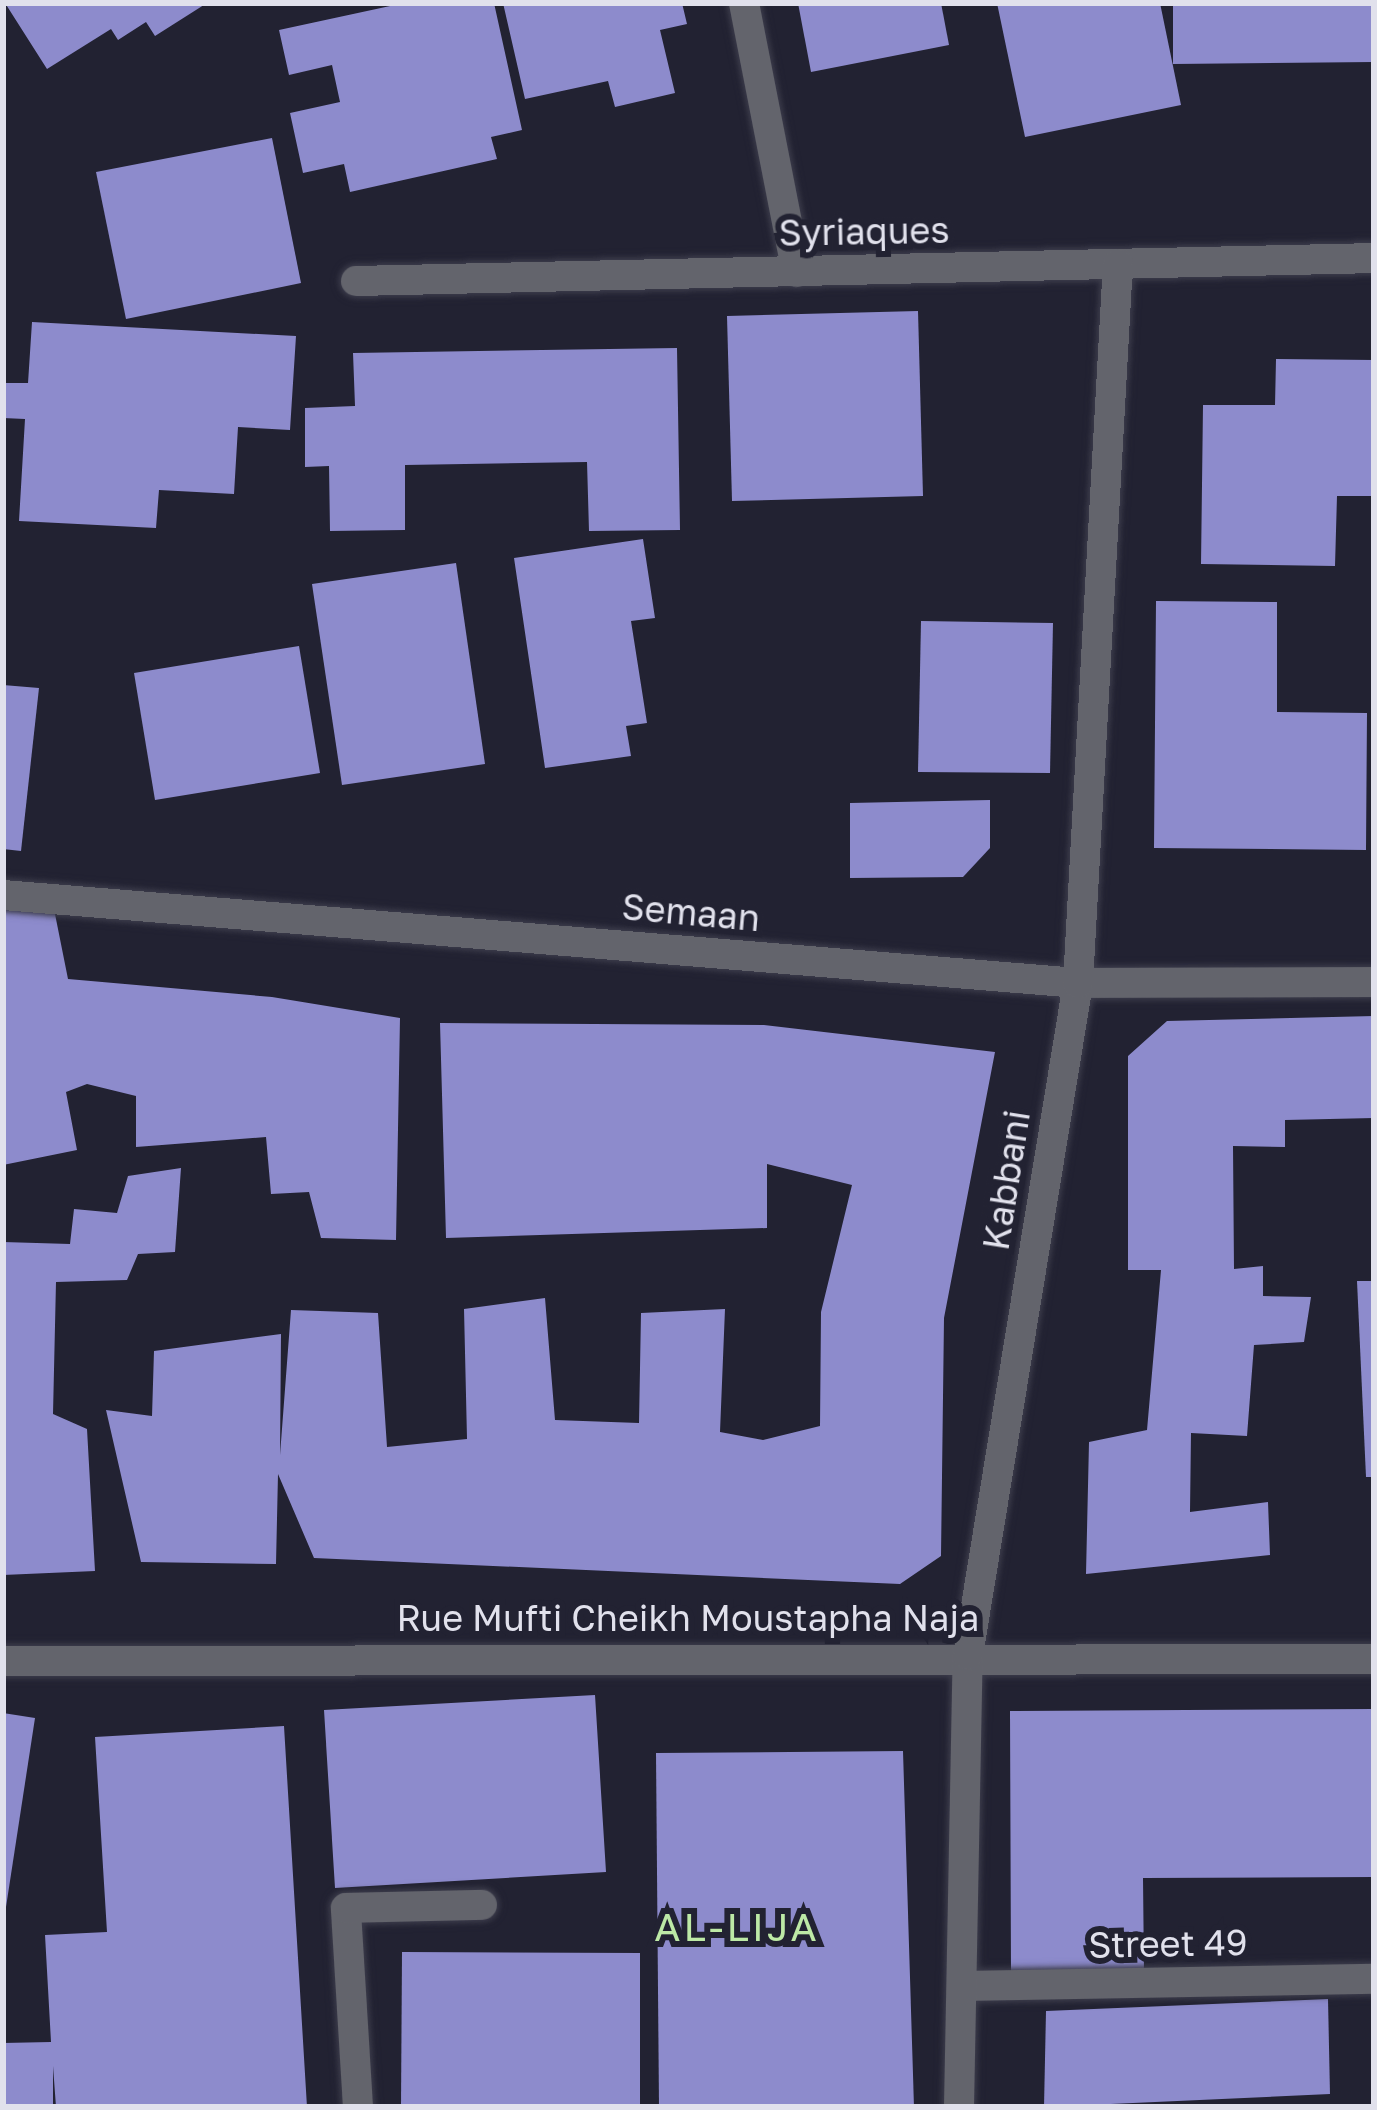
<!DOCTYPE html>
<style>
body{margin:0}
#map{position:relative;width:1377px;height:2110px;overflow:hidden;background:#222232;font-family:"Golos Text",sans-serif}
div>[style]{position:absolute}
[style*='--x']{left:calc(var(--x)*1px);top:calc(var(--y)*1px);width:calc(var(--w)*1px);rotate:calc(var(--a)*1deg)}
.building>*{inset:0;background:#8d8bcc}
.roads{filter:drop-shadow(0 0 3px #3d3d4c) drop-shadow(0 0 3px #3d3d4c)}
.street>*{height:30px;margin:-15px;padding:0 15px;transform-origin:15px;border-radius:15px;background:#63646c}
span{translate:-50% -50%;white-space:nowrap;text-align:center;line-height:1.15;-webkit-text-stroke:12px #222232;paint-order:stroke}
.street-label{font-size:36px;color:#e1e1ec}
.neighbourhood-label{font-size:39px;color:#bde9a6;letter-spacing:3px}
.frame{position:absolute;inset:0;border:6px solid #e1e1ec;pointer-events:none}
</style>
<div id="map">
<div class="building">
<div style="clip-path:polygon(5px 3px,207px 3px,155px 36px,146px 22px,118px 40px,111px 29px,47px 69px)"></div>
<div style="clip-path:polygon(404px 3px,494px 3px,522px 130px,491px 137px,497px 159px,350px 192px,344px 164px,303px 173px,290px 113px,340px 102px,332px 65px,289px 75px,279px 30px)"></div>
<div style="clip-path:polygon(503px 3px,682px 3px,687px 24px,660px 30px,675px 93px,615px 107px,608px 81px,525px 99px)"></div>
<div style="clip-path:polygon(798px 3px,941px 3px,949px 45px,811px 72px)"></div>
<div style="clip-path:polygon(997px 3px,1160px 3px,1181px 105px,1025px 137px)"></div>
<div style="clip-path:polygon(1173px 3px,1374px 3px,1374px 62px,1173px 64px)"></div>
<div style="clip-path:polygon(272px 138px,301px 283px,126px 319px,96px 172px)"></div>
<div style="clip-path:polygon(918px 311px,923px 496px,732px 501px,727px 316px)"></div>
<div style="clip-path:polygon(32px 322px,296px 336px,290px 430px,238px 427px,234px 494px,159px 490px,156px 528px,19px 521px,25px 419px,3px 418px,3px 394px,4px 383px,28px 383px)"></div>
<div style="clip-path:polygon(677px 348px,680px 530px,589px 531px,587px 462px,405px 465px,405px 530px,330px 531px,329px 466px,305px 467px,305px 408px,355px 406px,353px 353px)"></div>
<div style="clip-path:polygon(1276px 359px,1374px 360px,1374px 496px,1337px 496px,1335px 566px,1201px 564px,1203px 405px,1275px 405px)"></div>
<div style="clip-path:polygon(643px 539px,655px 618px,631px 621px,647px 723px,626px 726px,631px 756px,545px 768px,514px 558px)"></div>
<div style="clip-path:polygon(456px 563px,485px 764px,342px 785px,312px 584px)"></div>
<div style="clip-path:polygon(1156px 601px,1277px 602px,1277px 712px,1367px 713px,1366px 850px,1154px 848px)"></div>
<div style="clip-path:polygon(921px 621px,1053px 623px,1050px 773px,918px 772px)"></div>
<div style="clip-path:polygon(299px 646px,320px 773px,155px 800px,134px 673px)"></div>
<div style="clip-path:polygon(3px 685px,39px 688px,21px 851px,3px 849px)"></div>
<div style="clip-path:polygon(990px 800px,990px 848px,963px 877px,850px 878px,850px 803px)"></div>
<div style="clip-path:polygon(52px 899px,68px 979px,272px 997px,400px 1018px,396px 1240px,321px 1238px,309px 1192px,271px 1194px,266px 1137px,136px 1147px,136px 1096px,87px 1084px,66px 1092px,77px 1150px,3px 1165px,3px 910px)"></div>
<div style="clip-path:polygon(1374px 1016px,1374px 1118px,1285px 1120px,1285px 1147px,1233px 1146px,1234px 1269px,1263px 1266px,1263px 1296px,1311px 1297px,1304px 1342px,1254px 1345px,1247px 1436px,1191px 1433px,1190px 1512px,1268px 1502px,1270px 1555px,1086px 1574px,1089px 1442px,1147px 1430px,1161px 1270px,1128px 1270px,1128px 1056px,1167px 1021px)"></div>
<div style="clip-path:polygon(440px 1023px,764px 1025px,995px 1052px,944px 1318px,941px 1556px,900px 1584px,314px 1558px,278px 1474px,276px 1564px,141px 1562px,106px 1410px,152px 1416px,154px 1351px,281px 1334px,280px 1455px,291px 1310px,378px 1313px,387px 1447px,467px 1439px,464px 1309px,545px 1298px,555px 1420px,639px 1423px,641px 1313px,725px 1309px,720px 1432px,763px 1440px,820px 1426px,821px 1312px,852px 1185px,767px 1164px,767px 1228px,446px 1238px)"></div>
<div style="clip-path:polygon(181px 1168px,175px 1252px,138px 1254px,127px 1280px,56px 1282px,53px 1414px,87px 1429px,95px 1571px,3px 1575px,3px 1242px,70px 1244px,74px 1209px,117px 1213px,128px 1176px)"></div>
<div style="clip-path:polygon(1357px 1281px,1374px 1281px,1374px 1477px,1366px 1477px)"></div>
<div style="clip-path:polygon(595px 1695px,606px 1872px,335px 1888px,324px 1710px)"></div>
<div style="clip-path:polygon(1374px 1709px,1374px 1877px,1143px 1878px,1144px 1972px,1011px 1973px,1010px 1711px)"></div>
<div style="clip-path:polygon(3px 1713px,35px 1718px,6px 1907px,3px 1906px)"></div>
<div style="clip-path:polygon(284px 1726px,307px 2107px,56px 2107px,53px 2066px,53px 2107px,3px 2107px,3px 2043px,51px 2042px,45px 1935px,107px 1932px,95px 1737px)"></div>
<div style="clip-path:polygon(903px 1751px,914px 2107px,659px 2107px,656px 1753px)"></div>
<div style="clip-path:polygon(402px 1952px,640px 1953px,640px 2107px,401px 2107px)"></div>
<div style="clip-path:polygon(1328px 1999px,1330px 2094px,1044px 2107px,1046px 2011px)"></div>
</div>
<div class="roads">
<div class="street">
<div style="--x:744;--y:3;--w:274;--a:78.9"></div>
<div style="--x:356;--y:281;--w:1018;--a:-1.29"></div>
<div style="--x:3;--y:895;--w:1079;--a:4.68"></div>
<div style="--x:1078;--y:983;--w:296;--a:-0.2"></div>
<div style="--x:3;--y:1661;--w:1371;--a:-0.08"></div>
<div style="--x:963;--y:1986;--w:411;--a:-1"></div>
<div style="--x:358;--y:2107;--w:199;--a:-93.5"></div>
<div style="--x:346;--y:1908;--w:136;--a:-1.3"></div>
<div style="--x:959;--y:2107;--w:452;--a:-88.9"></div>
<div style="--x:968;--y:1655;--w:681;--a:-80.7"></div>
<div style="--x:1078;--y:983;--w:720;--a:-86.82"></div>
</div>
</div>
<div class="street-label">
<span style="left:864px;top:231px;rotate:-1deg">Syriaques</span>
<span style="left:691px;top:912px;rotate:5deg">Semaan</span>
<span style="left:1006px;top:1180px;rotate:-81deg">Kabbani</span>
<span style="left:688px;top:1618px">Rue Mufti Cheikh Moustapha Naja</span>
<span style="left:1168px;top:1943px;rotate:-1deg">Street 49</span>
</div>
<div class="neighbourhood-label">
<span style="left:737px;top:1927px">AL-LIJA</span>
</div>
<div class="frame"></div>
</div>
